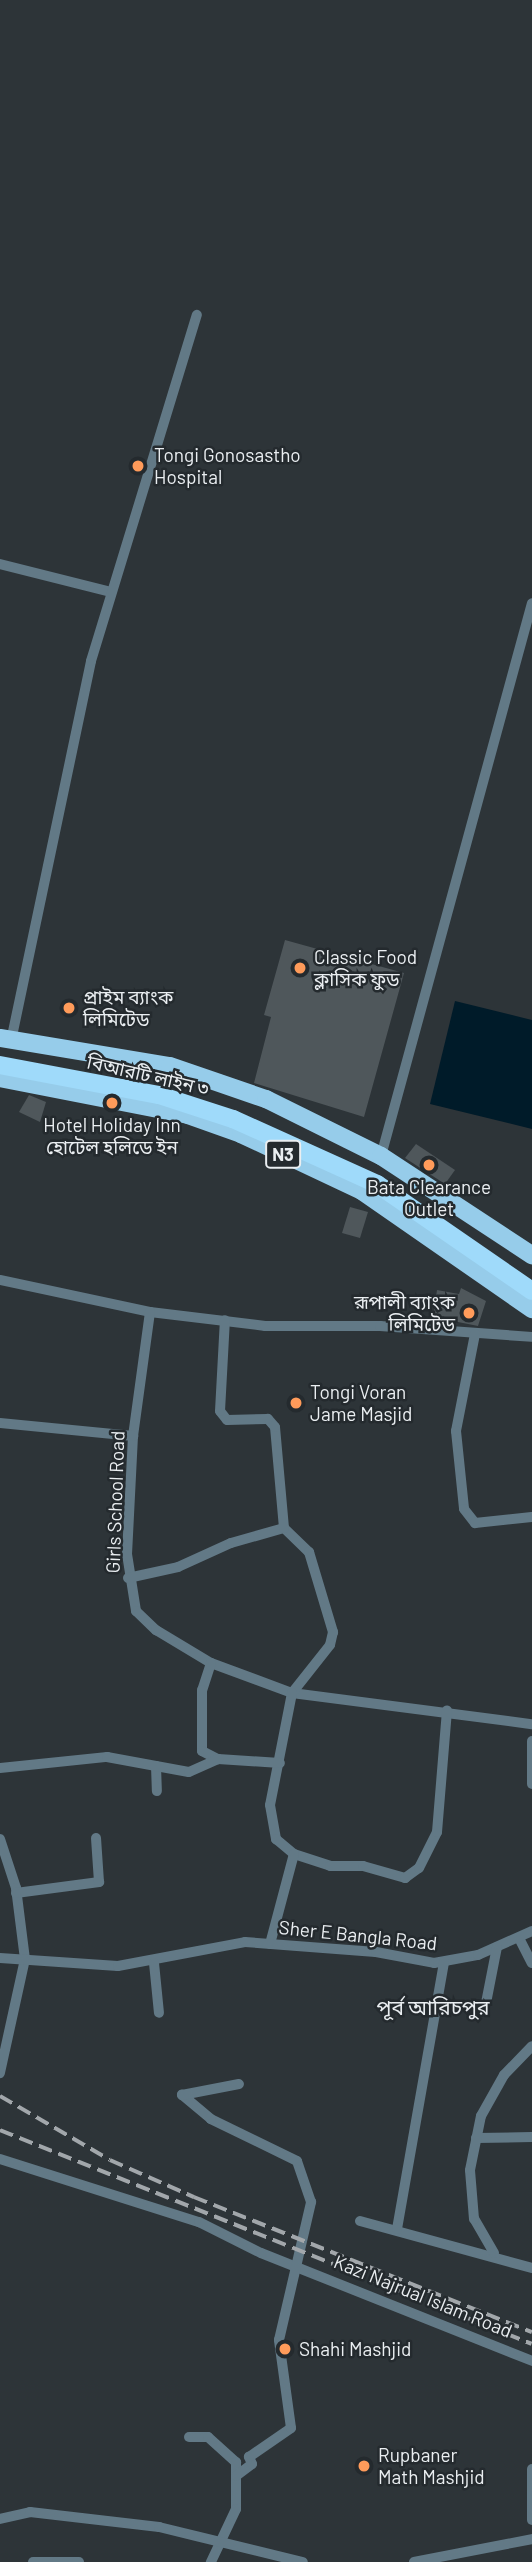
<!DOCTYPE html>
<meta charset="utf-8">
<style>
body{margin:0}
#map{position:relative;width:532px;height:2562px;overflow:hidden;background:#2d3438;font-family:Barlow,"Noto Sans Bengali",sans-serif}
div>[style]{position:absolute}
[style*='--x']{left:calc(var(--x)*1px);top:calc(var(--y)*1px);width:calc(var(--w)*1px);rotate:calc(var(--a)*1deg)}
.water>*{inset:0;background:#001b29}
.building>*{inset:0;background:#4f575b}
.minor>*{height:10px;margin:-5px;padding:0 5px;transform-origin:5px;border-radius:5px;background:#627986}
.trunk>*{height:18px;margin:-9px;padding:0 9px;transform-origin:9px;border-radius:9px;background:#96ccea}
.motorway>*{height:18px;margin:-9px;padding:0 9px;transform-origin:9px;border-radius:9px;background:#9fdafa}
.rail>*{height:3.5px;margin-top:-1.75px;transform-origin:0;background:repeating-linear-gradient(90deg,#a2a7ab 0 14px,transparent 0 21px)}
.dots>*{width:19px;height:19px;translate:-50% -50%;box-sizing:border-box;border:4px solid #242a2e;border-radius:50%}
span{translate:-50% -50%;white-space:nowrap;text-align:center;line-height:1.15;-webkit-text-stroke:5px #242a2e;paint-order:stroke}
.shield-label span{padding:2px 5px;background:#242a2e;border:2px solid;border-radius:5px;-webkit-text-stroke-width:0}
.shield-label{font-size:18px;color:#eaeef1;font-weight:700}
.poi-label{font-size:19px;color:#eaeef1}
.left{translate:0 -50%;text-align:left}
.right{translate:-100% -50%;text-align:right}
.street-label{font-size:19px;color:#eaeef1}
.neighbourhood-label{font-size:21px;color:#eaeef1}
</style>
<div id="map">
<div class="water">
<div style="clip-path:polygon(455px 1001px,532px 1020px,532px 1129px,430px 1104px)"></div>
</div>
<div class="building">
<div style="clip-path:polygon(285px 940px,404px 973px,364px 1117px,254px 1083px,271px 1017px,264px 1015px)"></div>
<div style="clip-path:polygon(29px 1095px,46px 1102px,40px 1122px,19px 1112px)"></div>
<div style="clip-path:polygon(416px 1144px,455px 1170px,445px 1184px,405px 1158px)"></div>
<div style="clip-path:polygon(350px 1207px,368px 1212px,360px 1238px,342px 1233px)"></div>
<div style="clip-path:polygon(461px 1288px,486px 1301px,478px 1326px,433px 1317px,437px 1290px,459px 1294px)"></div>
</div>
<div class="minor">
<div style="--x:0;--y:564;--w:114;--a:14.2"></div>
<div style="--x:11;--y:1041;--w:388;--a:-78.1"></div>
<div style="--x:91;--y:661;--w:362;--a:-73"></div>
<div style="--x:381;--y:1156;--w:573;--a:-74.73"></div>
<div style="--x:0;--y:1280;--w:153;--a:12"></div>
<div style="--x:150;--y:1312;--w:116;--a:6.9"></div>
<div style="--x:265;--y:1326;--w:115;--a:0"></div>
<div style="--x:380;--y:1326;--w:152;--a:4.1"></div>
<div style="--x:150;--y:1312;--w:125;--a:97.8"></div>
<div style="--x:133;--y:1436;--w:118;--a:92.9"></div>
<div style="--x:127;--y:1554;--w:58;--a:81"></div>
<div style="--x:136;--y:1611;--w:28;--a:44"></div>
<div style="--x:156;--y:1630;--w:64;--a:31"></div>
<div style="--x:211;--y:1663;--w:86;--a:20.3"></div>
<div style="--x:292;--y:1693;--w:242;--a:7.4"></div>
<div style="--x:475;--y:1334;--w:99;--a:101.1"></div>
<div style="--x:456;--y:1431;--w:78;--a:84.1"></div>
<div style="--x:464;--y:1509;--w:18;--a:52"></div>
<div style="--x:475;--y:1523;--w:57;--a:-6"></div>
<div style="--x:0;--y:1423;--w:134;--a:5.6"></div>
<div style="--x:284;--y:1528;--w:35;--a:44"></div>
<div style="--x:309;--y:1552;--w:84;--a:73.3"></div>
<div style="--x:333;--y:1632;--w:13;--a:103"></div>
<div style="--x:330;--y:1645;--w:61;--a:128.4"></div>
<div style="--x:292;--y:1693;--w:114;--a:101.1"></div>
<div style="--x:270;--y:1805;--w:35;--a:80"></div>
<div style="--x:276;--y:1839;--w:23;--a:40"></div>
<div style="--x:294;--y:1854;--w:38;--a:18"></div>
<div style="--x:330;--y:1866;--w:33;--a:0"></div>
<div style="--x:363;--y:1866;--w:44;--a:15.9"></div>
<div style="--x:405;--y:1878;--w:17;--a:-36"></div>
<div style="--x:419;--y:1868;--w:40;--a:-63.4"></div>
<div style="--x:437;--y:1832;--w:122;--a:-85.3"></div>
<div style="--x:128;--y:1578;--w:51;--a:-12.4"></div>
<div style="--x:178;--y:1567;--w:58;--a:-24.4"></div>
<div style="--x:231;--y:1543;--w:55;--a:-15.8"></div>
<div style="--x:284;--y:1528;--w:101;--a:-95.1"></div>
<div style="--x:275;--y:1427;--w:11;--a:-131"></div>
<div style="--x:268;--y:1419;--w:41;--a:178.6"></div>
<div style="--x:227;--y:1420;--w:11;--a:-128"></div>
<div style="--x:220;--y:1411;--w:91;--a:-86.9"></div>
<div style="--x:211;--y:1663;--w:28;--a:108"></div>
<div style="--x:202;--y:1690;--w:61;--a:90"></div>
<div style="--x:202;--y:1751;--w:18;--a:27"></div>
<div style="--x:218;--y:1759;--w:62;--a:3.7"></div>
<div style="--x:532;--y:1741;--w:43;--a:90"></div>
<div style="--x:156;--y:1766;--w:25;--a:88"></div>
<div style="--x:0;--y:1768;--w:108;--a:-5.9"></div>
<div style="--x:107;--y:1757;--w:83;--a:10.4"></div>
<div style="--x:189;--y:1772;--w:32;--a:-24"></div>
<div style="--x:0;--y:1839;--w:52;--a:71.9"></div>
<div style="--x:16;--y:1888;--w:72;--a:82.8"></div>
<div style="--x:25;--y:1959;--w:117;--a:102.4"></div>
<div style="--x:16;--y:1893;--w:84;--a:-7.5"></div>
<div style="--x:99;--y:1882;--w:44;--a:-93.9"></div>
<div style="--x:519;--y:1938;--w:28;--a:63"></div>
<div style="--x:270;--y:1944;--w:93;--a:-75.1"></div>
<div style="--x:0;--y:1958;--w:118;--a:3.9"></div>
<div style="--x:118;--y:1966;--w:129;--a:-10.7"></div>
<div style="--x:245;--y:1942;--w:131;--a:4.4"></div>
<div style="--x:376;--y:1952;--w:59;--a:10.7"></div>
<div style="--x:434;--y:1963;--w:45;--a:-10.3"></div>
<div style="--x:478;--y:1955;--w:59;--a:-24"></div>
<div style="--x:154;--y:1963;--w:50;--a:84.3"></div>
<div style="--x:486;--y:2003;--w:57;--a:-78.9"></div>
<div style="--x:476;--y:2138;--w:56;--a:-1"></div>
<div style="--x:0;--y:2159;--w:209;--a:17.6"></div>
<div style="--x:199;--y:2222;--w:69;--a:26.6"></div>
<div style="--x:261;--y:2253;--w:292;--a:21.7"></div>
<div style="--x:360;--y:2221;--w:178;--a:15.3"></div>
<div style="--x:397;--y:2229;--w:271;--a:-80"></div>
<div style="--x:494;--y:2253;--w:39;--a:-120"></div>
<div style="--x:474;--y:2219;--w:49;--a:-94.7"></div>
<div style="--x:470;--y:2170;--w:55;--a:-78.5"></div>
<div style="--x:481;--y:2116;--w:47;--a:-60.7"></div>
<div style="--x:504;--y:2075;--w:40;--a:-46"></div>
<div style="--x:189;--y:2437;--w:19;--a:0"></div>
<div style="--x:208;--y:2437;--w:38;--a:42"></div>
<div style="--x:236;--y:2462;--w:47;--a:90"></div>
<div style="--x:236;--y:2509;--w:59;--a:115.3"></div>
<div style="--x:532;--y:2469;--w:51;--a:90"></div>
<div style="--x:236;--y:2476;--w:20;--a:-37"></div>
<div style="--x:252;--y:2464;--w:8;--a:-113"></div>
<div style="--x:249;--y:2457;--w:51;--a:-34.6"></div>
<div style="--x:291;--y:2428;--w:89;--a:-97.8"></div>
<div style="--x:279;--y:2340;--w:142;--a:-76.9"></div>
<div style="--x:311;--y:2202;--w:43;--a:-108.9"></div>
<div style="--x:297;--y:2161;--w:96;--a:-154"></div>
<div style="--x:211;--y:2119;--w:38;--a:-140"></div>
<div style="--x:182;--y:2095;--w:58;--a:-10.9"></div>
<div style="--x:0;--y:2519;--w:31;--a:-13"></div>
<div style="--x:30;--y:2512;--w:130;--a:6.6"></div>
<div style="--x:159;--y:2527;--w:148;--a:13.7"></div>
<div style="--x:33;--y:2562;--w:46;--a:0"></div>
<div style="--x:414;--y:2562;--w:120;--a:-11"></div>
</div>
<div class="trunk">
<div style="--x:0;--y:1038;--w:172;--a:9.4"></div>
<div style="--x:170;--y:1066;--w:102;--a:19"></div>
<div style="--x:266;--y:1099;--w:128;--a:26.4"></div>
<div style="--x:381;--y:1156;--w:181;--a:33.3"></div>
<div style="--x:0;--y:1078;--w:192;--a:11.1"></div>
<div style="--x:188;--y:1115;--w:56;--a:19.7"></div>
<div style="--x:241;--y:1134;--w:134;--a:25.2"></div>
<div style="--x:362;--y:1191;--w:207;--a:34.8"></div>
</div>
<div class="motorway">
<div style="--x:0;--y:1065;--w:162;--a:10.7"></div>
<div style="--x:159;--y:1095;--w:78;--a:18"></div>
<div style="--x:233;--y:1119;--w:158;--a:24.3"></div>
<div style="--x:377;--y:1184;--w:188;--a:34.6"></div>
</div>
<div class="rail">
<div style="--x:0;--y:2096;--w:127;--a:30.2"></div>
<div style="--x:110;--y:2160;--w:92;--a:23.8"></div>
<div style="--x:194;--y:2197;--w:364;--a:21.8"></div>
<div style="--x:0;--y:2130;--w:573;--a:21.91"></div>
</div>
<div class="dots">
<div style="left:138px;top:466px;background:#ff9b5a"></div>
<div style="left:300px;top:968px;background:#ff9b5a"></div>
<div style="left:69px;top:1008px;background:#ff9b5a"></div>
<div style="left:112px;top:1103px;background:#ff9b5a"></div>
<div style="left:429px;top:1165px;background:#ff9b5a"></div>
<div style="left:469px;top:1313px;background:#ff9b5a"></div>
<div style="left:296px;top:1403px;background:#ff9b5a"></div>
<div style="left:285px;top:2349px;background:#ff9b5a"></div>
<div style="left:364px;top:2466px;background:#ff9b5a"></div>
</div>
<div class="shield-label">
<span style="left:283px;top:1154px">N3</span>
</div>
<div class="poi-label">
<span class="left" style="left:154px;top:466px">Tongi Gonosastho<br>Hospital</span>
<span class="left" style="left:314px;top:968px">Classic Food<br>ক্লাসিক ফুড</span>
<span class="left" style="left:83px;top:1008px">প্রাইম ব্যাংক<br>লিমিটেড</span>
<span style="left:112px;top:1136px">Hotel Holiday Inn<br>হোটেল হলিডে ইন</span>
<span style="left:429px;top:1198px">Bata Clearance<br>Outlet</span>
<span class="right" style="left:455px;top:1313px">রূপালী ব্যাংক<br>লিমিটেড</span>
<span class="left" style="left:310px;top:1403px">Tongi Voran<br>Jame Masjid</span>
<span class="left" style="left:299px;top:2349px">Shahi Mashjid</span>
<span class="left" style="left:378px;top:2466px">Rupbaner<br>Math Mashjid</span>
</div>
<div class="street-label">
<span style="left:148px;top:1075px;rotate:13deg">বিআরটি লাইন ৩</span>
<span style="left:115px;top:1502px;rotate:-88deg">Girls School Road</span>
<span style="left:358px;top:1935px;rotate:6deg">Sher E Bangla Road</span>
<span style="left:423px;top:2296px;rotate:22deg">Kazi Najrual Islam Road</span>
</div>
<div class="neighbourhood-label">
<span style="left:433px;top:2007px">পূর্ব আরিচপুর</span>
</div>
</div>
